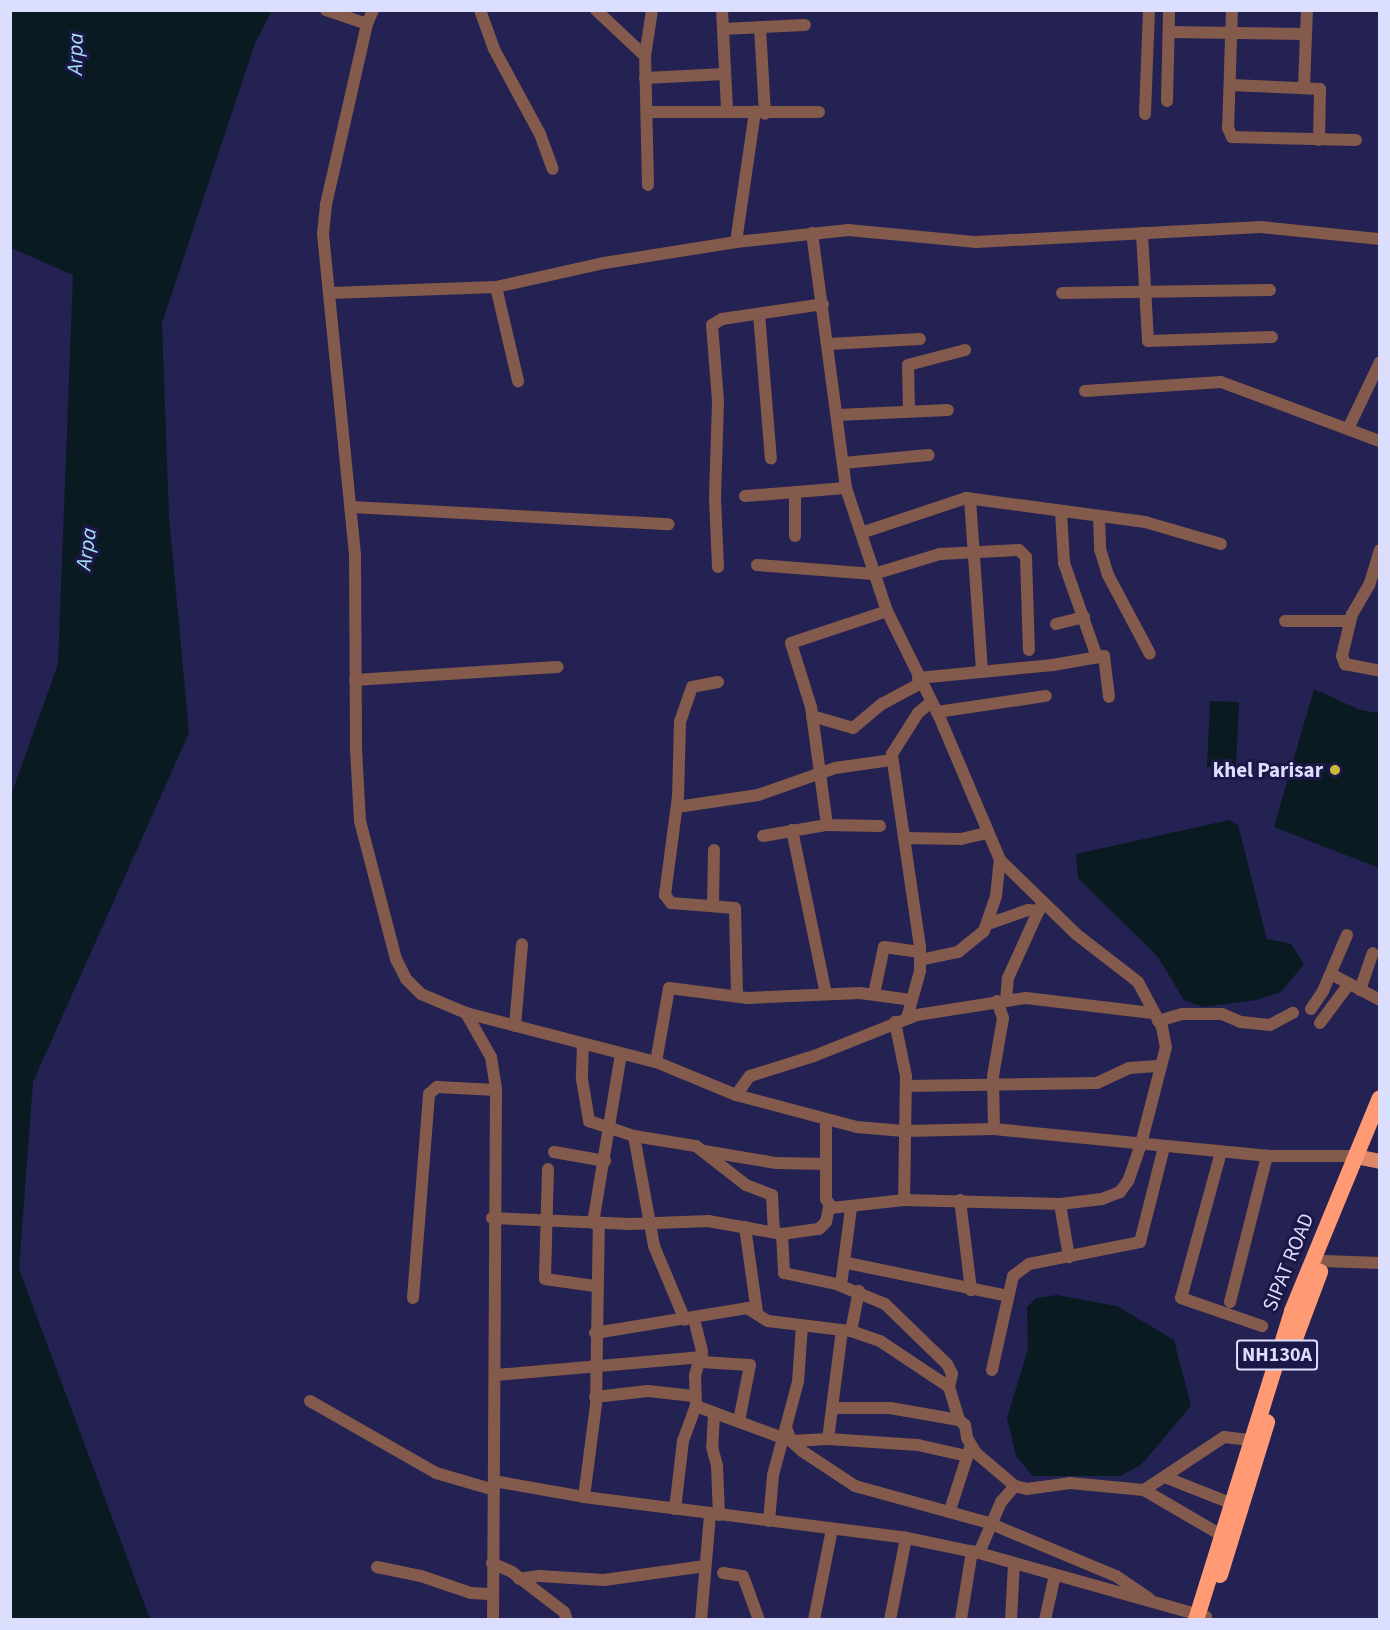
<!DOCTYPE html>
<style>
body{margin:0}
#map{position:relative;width:1390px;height:1630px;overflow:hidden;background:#242252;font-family:"Source Sans 3",sans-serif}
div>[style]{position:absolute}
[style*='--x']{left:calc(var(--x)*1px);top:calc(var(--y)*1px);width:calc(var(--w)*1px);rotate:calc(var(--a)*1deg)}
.water>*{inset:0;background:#091b21}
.minor>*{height:12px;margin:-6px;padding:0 6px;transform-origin:6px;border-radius:6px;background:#835a4b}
.major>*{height:15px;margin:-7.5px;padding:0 7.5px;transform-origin:7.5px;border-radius:7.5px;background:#dc8869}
.highway>*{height:16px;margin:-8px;padding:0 8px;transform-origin:8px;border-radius:8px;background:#ff9a74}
.dots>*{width:16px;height:16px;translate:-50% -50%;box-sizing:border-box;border:3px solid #1b1847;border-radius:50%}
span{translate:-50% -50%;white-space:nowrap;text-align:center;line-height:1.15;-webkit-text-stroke:6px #1b1847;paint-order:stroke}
.shield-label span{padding:2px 4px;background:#1b1847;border:2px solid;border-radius:4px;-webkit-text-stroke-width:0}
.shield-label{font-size:20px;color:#dbdefd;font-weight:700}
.poi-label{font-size:21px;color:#dbdefd;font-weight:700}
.right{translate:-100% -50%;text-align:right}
.street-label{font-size:21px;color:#dbdefd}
.water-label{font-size:22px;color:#a7e1f5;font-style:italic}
.frame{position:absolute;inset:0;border:12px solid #dbdefd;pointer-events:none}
</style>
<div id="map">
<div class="water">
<div style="clip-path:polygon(11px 10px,272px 11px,255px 43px,162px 323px,169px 516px,189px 733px,33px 1082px,19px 1269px,150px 1619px,11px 1619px,11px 795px,58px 664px,73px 275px,11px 248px)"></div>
<div style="clip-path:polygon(1314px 689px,1360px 710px,1379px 713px,1379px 868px,1274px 827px)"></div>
<div style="clip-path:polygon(1210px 701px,1239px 702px,1236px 768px,1207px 767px)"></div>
<div style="clip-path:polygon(1229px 820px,1238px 825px,1267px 939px,1291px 944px,1304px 964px,1281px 992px,1257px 1000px,1203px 1007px,1184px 1000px,1158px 957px,1078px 878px,1076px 854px)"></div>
<div style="clip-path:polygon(1057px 1295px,1117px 1306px,1174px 1340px,1191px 1406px,1141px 1465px,1120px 1476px,1033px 1476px,1016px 1456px,1007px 1418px,1028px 1349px,1027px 1307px,1036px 1298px)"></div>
</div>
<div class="minor">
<div style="--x:326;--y:10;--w:43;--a:18.9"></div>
<div style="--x:367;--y:24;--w:186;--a:102.8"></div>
<div style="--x:326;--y:205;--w:29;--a:96"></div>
<div style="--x:323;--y:234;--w:323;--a:84.3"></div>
<div style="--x:355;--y:555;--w:194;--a:89.7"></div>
<div style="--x:356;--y:749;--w:72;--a:86.8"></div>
<div style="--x:360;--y:821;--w:143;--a:75.4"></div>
<div style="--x:396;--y:959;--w:22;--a:63"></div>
<div style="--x:406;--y:979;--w:21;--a:45"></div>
<div style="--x:421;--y:994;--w:49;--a:22.9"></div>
<div style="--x:466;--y:1013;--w:196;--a:14.5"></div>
<div style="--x:656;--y:1062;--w:87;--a:22.4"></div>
<div style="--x:736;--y:1095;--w:125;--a:14.8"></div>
<div style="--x:857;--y:1127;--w:47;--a:4.9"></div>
<div style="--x:904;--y:1131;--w:90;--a:-1.3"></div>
<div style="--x:994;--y:1129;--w:274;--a:5.6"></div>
<div style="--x:1267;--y:1156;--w:88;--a:0"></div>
<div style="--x:480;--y:10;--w:41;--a:70.3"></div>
<div style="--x:494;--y:49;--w:97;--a:61.6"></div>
<div style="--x:540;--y:134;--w:37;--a:70"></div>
<div style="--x:596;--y:10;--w:67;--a:43.2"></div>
<div style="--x:722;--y:10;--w:100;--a:87.1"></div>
<div style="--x:1232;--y:10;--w:118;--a:91.9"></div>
<div style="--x:1228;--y:128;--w:10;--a:66"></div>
<div style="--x:1232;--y:137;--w:124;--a:1.4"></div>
<div style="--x:367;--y:24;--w:15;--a:-67"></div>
<div style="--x:760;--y:27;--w:87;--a:86.7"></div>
<div style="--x:723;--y:29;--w:82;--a:-2.8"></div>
<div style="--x:1169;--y:32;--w:137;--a:0.8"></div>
<div style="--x:645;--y:78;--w:80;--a:-2.9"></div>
<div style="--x:1230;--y:85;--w:90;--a:2.5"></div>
<div style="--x:1320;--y:89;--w:51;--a:91.1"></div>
<div style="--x:1304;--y:87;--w:77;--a:-87.8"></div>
<div style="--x:1167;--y:101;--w:91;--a:-88.7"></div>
<div style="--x:647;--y:112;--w:172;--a:0"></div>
<div style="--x:1145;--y:114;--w:104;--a:-87.8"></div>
<div style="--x:648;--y:185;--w:129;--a:-91.3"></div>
<div style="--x:645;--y:56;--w:47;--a:-81.3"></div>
<div style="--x:812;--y:233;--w:257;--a:82.4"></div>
<div style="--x:846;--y:488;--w:130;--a:71.6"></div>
<div style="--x:887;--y:611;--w:117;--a:63.7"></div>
<div style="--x:939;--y:716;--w:156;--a:67"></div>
<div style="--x:1000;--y:860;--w:106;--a:44.2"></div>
<div style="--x:1076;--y:934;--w:78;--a:37.7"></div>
<div style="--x:1138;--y:982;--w:51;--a:61.9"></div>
<div style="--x:1162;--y:1027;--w:20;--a:79"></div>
<div style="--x:1166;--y:1047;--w:100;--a:104.5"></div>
<div style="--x:1141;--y:1144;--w:39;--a:109"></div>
<div style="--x:1128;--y:1181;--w:14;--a:126"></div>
<div style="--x:1120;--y:1192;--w:19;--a:159"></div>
<div style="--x:1102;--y:1199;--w:42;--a:173.2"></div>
<div style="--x:1060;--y:1204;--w:156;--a:-178.5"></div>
<div style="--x:904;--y:1200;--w:72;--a:173.7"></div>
<div style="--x:832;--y:1208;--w:11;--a:-124"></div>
<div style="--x:826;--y:1199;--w:80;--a:-90"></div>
<div style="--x:1142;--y:233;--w:108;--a:86.8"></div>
<div style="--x:1148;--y:341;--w:124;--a:-1.8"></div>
<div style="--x:736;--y:242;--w:132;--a:-81.7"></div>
<div style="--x:496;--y:287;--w:97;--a:76.8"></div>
<div style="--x:330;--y:293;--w:166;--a:-2.1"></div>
<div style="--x:496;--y:287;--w:111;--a:-12.5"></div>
<div style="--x:604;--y:263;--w:134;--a:-9"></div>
<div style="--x:736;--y:242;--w:113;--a:-6.1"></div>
<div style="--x:848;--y:230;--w:129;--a:5.4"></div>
<div style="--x:976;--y:242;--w:285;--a:-3"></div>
<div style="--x:1261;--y:227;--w:120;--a:5.8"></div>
<div style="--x:1062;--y:293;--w:208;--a:-0.8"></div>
<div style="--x:759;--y:314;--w:145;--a:85.3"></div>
<div style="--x:829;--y:344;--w:91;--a:-3.1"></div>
<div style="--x:1085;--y:391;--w:136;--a:-3.8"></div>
<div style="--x:1221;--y:382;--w:170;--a:20.4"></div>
<div style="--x:909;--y:411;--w:46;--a:-91.2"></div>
<div style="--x:908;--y:365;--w:59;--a:-14.7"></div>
<div style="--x:837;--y:415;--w:111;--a:-2.6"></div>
<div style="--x:1348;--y:429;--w:74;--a:-64.5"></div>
<div style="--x:843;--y:463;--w:86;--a:-5.3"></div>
<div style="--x:745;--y:496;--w:101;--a:-4.5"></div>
<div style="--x:970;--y:499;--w:172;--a:86"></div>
<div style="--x:351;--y:507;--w:318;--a:3.1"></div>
<div style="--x:1061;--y:512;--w:51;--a:86.6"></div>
<div style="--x:1064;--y:563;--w:100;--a:70.7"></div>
<div style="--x:1099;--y:516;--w:33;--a:88"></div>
<div style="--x:1100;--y:549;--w:27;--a:73"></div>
<div style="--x:1108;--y:575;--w:89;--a:62"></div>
<div style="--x:861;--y:533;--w:111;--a:-18.4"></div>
<div style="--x:966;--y:498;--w:181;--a:7.6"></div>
<div style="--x:1145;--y:522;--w:79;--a:16.1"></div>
<div style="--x:795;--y:536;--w:44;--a:-90"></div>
<div style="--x:1380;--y:550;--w:37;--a:107"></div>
<div style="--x:1369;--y:585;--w:34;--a:120"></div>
<div style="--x:1352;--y:614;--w:43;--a:103.4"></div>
<div style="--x:1342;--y:656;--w:9;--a:69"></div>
<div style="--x:1345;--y:664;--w:36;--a:11"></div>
<div style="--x:757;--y:565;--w:117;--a:4.4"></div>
<div style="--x:874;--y:574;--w:69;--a:-16.9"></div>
<div style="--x:940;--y:554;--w:79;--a:-2.9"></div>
<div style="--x:1019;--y:550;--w:10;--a:45"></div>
<div style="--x:1026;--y:557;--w:93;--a:88.2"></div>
<div style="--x:718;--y:567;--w:70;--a:-92.5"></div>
<div style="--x:715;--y:497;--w:96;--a:-88.2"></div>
<div style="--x:718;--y:401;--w:76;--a:-94.5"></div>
<div style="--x:712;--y:325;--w:12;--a:-31"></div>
<div style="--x:722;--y:319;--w:102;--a:-8.4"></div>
<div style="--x:1285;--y:621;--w:65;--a:0"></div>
<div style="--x:1056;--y:624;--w:29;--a:-14"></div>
<div style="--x:918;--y:678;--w:136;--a:-5.5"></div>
<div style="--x:1053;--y:665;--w:52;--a:-10"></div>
<div style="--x:1104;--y:656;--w:41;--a:83"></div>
<div style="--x:355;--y:680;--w:203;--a:-3.7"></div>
<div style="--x:718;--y:682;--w:26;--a:169"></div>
<div style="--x:692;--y:687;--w:37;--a:109"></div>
<div style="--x:680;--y:722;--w:74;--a:91.5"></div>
<div style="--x:678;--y:796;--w:100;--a:97.5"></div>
<div style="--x:665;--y:895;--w:10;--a:53"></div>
<div style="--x:671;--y:903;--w:64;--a:4.5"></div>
<div style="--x:735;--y:908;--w:88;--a:88.7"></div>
<div style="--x:937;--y:712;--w:110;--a:-8.4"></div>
<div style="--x:812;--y:716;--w:43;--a:16.3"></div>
<div style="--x:853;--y:728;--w:38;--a:-40"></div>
<div style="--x:882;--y:704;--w:44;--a:-28.3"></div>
<div style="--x:677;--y:807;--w:82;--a:-8.4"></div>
<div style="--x:758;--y:795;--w:82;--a:-19.3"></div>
<div style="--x:835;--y:768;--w:58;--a:-8"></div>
<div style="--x:827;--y:825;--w:119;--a:-97.7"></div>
<div style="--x:811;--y:707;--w:67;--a:-107.4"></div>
<div style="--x:791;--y:643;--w:101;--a:-18.4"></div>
<div style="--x:792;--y:830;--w:167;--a:78.3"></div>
<div style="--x:763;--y:836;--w:65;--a:-9.8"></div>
<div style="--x:827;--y:825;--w:53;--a:1.1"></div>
<div style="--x:904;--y:838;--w:57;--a:1"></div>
<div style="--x:961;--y:839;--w:28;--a:-13"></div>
<div style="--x:713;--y:906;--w:56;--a:-89"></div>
<div style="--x:988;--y:924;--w:42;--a:-19.3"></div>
<div style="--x:1028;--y:910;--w:11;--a:5"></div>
<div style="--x:920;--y:960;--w:39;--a:-12"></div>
<div style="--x:958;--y:952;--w:33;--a:-39"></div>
<div style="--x:984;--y:931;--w:37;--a:-71"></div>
<div style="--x:996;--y:896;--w:36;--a:-84"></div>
<div style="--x:1331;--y:974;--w:55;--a:28"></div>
<div style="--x:1360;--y:990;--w:39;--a:-71"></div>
<div style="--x:874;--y:994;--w:48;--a:-78"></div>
<div style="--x:884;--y:947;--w:36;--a:8"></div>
<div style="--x:1006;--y:1000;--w:22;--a:-85"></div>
<div style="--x:1008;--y:978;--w:82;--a:-65.6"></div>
<div style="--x:1311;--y:1009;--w:22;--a:-56"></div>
<div style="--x:1323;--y:991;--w:61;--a:-66.8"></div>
<div style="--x:466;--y:1013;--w:51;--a:60.4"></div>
<div style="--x:491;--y:1057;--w:33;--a:81"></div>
<div style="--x:496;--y:1090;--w:530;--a:90.32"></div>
<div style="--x:907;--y:1018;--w:49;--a:-74.5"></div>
<div style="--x:920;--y:971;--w:24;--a:-90"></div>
<div style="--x:920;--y:947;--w:195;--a:-98.3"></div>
<div style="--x:892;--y:754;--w:49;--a:-57.6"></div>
<div style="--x:918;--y:713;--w:17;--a:-40"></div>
<div style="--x:1158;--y:1021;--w:26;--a:-16"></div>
<div style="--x:1183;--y:1014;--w:39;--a:0"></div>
<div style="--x:1222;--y:1014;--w:21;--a:23"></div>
<div style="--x:1241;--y:1022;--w:29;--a:6"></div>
<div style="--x:1270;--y:1025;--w:26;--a:-28"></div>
<div style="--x:895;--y:1022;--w:55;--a:78.5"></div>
<div style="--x:906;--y:1076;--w:124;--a:90.9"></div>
<div style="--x:1320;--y:1023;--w:49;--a:-53.4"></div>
<div style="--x:515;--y:1026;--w:82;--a:-85.1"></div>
<div style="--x:583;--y:1044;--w:35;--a:92"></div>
<div style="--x:582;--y:1079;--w:43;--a:80.5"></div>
<div style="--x:589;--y:1121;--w:47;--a:18.4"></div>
<div style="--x:634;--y:1136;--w:63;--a:9.2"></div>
<div style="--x:696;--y:1146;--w:63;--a:38"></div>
<div style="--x:746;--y:1185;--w:28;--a:21"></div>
<div style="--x:772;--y:1195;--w:37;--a:87"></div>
<div style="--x:656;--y:1062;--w:75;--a:-80"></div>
<div style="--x:669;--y:988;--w:79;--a:7.3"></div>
<div style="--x:747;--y:998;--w:113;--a:-2.5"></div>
<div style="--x:860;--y:993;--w:51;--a:7.8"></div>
<div style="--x:906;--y:1086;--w:191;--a:-0.9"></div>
<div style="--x:1097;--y:1083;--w:35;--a:-25"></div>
<div style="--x:1129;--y:1068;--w:31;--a:-4"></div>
<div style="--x:736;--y:1095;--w:24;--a:-54"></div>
<div style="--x:750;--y:1076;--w:67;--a:-17.4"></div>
<div style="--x:814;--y:1056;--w:111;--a:-21.7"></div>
<div style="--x:917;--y:1015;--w:110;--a:-8.9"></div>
<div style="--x:1026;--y:998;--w:127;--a:6.8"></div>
<div style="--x:994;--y:1129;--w:53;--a:-91.1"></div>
<div style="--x:993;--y:1076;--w:59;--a:-80.2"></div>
<div style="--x:1003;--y:1018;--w:18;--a:-109"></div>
<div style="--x:634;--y:1136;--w:112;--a:79.7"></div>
<div style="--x:654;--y:1246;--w:80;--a:67.3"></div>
<div style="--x:704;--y:1151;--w:73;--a:9.5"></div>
<div style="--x:776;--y:1163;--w:50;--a:1.1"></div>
<div style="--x:554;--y:1152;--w:52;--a:10"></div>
<div style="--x:1221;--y:1152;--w:151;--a:105.3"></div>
<div style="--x:1181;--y:1298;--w:86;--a:19.1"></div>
<div style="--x:548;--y:1169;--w:110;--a:91.6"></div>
<div style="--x:545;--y:1279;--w:50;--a:8"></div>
<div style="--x:960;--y:1200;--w:91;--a:83"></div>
<div style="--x:1060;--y:1204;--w:54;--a:80.4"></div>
<div style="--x:492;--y:1218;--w:138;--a:2.5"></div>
<div style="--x:630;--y:1224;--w:78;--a:-2.2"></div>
<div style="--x:708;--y:1221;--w:75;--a:10"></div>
<div style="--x:782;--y:1234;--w:37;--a:-8"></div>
<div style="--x:819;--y:1229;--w:10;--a:-45"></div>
<div style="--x:826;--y:1222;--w:15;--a:-79"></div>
<div style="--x:593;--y:1223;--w:172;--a:-80.6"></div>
<div style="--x:745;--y:1227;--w:86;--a:82"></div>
<div style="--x:782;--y:1234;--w:39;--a:87"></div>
<div style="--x:784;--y:1273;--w:53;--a:11.9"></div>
<div style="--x:836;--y:1284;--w:53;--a:22.2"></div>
<div style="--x:885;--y:1304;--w:86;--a:44.1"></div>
<div style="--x:947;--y:1364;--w:11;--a:63"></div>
<div style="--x:952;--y:1374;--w:13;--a:103"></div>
<div style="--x:1324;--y:1261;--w:56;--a:2"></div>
<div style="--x:847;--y:1263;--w:164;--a:11.6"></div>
<div style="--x:841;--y:1285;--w:78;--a:-82.6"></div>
<div style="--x:413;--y:1298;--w:205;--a:-85.5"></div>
<div style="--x:429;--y:1094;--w:11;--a:-41"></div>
<div style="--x:437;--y:1087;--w:59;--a:2.9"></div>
<div style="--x:1230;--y:1302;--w:151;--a:-75.8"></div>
<div style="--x:694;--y:1319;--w:33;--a:76"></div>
<div style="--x:702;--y:1351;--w:26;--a:106"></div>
<div style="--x:695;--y:1376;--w:30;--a:88"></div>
<div style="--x:696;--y:1406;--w:101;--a:20.2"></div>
<div style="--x:791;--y:1441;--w:37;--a:-3"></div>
<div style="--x:842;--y:1330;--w:110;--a:97.3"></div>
<div style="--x:828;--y:1439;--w:90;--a:3.8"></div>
<div style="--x:918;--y:1445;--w:50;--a:12.7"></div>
<div style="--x:851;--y:1331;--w:41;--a:-78.7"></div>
<div style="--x:595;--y:1333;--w:154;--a:-9.3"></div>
<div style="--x:747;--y:1308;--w:25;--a:32"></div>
<div style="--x:768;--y:1321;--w:84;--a:6.9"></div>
<div style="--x:851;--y:1331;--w:31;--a:19"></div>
<div style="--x:880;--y:1341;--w:83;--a:33.7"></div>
<div style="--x:949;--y:1387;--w:34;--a:73"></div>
<div style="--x:701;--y:1362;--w:49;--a:3.5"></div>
<div style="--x:750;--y:1365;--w:57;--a:101.1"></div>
<div style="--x:992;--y:1370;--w:96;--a:-77.4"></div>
<div style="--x:1013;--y:1276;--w:20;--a:-37"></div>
<div style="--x:1029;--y:1264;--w:113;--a:-11.2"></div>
<div style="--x:1140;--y:1242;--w:98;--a:-75.8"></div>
<div style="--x:496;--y:1375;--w:207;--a:-5"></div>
<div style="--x:595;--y:1397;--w:53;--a:-6.5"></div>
<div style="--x:648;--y:1391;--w:46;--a:6.2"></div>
<div style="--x:310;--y:1401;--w:145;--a:29.7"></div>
<div style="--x:436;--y:1473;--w:60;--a:16.3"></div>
<div style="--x:834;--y:1408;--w:56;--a:0"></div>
<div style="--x:890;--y:1408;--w:70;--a:9.9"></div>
<div style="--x:959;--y:1420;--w:8;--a:40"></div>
<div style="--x:965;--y:1425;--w:13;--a:81"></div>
<div style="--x:967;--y:1438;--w:17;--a:59"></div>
<div style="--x:976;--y:1453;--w:51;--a:40.2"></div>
<div style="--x:1015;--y:1486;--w:12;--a:14"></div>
<div style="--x:1027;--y:1489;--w:43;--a:-7.9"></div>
<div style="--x:1070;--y:1483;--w:74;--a:5.4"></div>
<div style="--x:1144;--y:1490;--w:96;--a:-33.5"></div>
<div style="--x:1224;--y:1437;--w:26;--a:7"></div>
<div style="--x:714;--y:1414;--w:33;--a:93"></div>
<div style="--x:712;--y:1447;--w:20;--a:75"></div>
<div style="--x:717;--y:1466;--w:49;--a:87.7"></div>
<div style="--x:787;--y:1430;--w:12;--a:70"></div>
<div style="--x:791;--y:1441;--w:15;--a:42"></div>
<div style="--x:802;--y:1451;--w:64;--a:33.4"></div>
<div style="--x:855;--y:1486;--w:139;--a:15.4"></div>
<div style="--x:989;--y:1523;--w:138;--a:22.7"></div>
<div style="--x:1116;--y:1576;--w:40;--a:34"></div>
<div style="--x:1167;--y:1478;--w:68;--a:21.6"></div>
<div style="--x:494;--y:1481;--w:91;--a:10.1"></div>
<div style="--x:584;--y:1497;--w:321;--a:7.2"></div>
<div style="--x:902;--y:1537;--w:79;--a:11.7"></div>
<div style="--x:979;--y:1553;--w:236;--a:15.7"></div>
<div style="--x:1144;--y:1490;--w:89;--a:30.3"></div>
<div style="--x:584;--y:1497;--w:94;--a:-82.6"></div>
<div style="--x:596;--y:1404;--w:181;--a:-89.1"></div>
<div style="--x:675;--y:1509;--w:68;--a:-83.3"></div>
<div style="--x:683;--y:1441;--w:37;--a:-70"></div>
<div style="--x:950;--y:1510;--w:65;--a:-72.1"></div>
<div style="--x:769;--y:1521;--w:46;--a:-85"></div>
<div style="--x:773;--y:1475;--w:96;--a:-75"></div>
<div style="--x:798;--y:1382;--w:57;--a:-86"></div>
<div style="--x:979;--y:1553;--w:56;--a:-66.7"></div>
<div style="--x:1001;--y:1502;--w:21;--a:-49"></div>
<div style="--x:492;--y:1563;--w:22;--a:24"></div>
<div style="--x:512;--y:1572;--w:66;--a:37.6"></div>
<div style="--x:564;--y:1612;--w:9;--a:69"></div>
<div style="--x:377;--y:1567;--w:45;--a:11.6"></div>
<div style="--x:421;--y:1576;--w:53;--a:18.8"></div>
<div style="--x:471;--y:1593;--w:22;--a:3"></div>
<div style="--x:723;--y:1573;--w:20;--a:9"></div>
<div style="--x:743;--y:1576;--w:47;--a:70"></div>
<div style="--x:519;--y:1579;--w:20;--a:-9"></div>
<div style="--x:539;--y:1576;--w:65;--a:3.5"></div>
<div style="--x:604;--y:1580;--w:102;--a:-7.9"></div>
<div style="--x:961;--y:1619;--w:69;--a:-80.8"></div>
<div style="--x:701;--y:1620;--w:106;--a:-85.1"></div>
<div style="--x:814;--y:1620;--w:93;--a:-78.8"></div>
<div style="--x:890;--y:1620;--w:84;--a:-79"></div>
<div style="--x:1011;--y:1620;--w:57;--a:-87"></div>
<div style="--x:1045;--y:1620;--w:46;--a:-77.5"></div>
</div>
<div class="major">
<div style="--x:1355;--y:1156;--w:25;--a:11"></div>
</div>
<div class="highway">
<div style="--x:1289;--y:1355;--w:89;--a:-69.5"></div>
<div style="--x:1220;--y:1575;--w:160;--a:-72.9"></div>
<div style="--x:1196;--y:1620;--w:324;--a:-72.7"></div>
<div style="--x:1292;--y:1311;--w:230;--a:-67.6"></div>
</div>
<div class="dots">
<div style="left:1335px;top:770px;background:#cbb939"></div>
</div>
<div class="shield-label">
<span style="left:1277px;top:1355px">NH130A</span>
</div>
<div class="poi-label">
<span class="right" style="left:1323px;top:770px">khel Parisar</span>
</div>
<div class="street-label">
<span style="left:1288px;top:1262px;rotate:-68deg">SIPAT ROAD</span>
</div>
<div class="water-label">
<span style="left:76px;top:54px;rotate:-89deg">Arpa</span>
<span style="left:87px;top:549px;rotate:-82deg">Arpa</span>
</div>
<div class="frame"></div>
</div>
